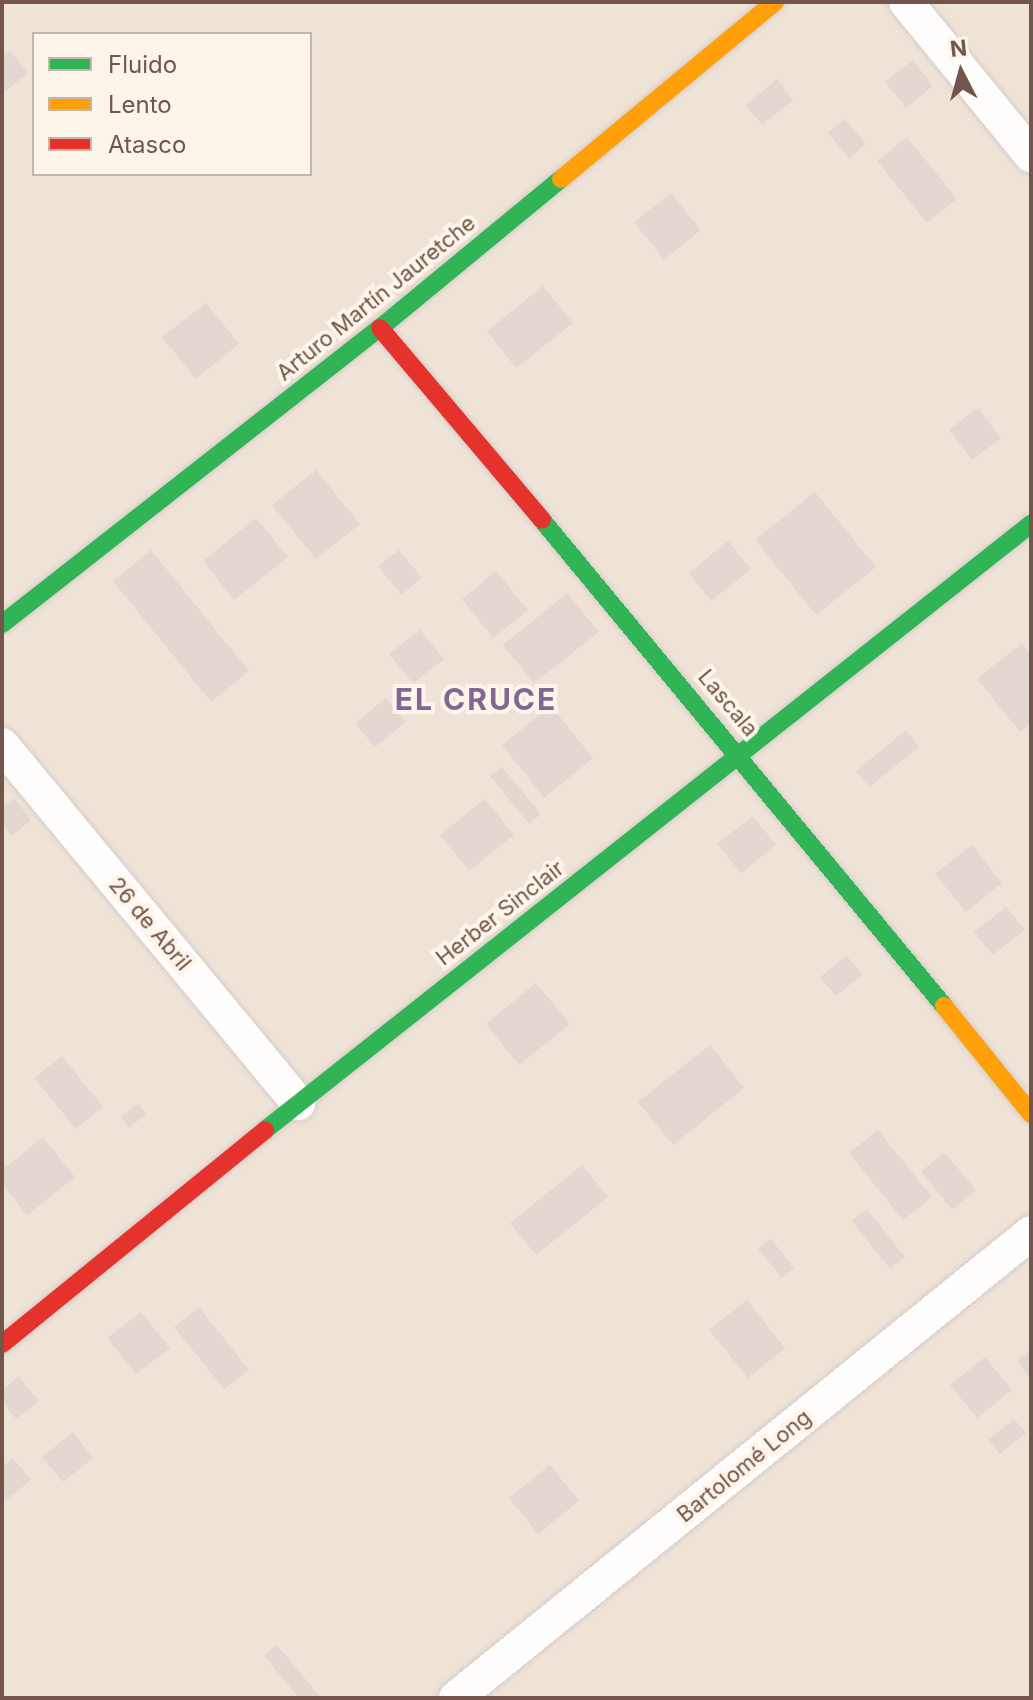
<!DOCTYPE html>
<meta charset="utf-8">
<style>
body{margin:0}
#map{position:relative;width:1033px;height:1700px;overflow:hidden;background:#f6f0e9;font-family:Inter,sans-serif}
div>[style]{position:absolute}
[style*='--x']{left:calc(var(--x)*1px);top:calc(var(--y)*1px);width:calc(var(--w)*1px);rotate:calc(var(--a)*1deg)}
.residential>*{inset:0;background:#efe2d7}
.building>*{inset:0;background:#e2d8d1}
.roads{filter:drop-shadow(0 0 2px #d4ccc6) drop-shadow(0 0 2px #d4ccc6)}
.street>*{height:34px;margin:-17px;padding:0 17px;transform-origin:17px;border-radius:17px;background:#fefdfc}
.fast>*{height:18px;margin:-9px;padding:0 9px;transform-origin:9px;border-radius:9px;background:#30b455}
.slow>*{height:18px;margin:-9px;padding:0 9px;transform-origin:9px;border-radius:9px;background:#ff9f0a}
.jam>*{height:18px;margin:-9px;padding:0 9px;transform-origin:9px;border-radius:9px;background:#e5322d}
span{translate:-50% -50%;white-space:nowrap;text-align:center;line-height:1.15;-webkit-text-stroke:8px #fef5ea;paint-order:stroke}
.street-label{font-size:22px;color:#72564b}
.district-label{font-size:30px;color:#826795;font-weight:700;letter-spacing:2px}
.frame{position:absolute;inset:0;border:4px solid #72564b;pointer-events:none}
.legend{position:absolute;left:32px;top:32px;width:280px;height:144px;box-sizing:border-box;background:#fef5ea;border:2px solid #c6b5aa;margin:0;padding:10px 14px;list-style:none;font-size:24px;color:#72564b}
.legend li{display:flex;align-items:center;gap:16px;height:40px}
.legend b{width:40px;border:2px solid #c6b5aa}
.north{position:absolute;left:921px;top:32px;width:80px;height:80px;-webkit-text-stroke:6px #fef5ea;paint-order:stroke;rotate:354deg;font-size:22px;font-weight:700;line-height:32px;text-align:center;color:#72564b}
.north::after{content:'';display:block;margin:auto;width:28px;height:36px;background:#72564b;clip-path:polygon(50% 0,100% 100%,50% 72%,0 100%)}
</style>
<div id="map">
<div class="residential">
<div style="clip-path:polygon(evenodd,2px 2px,1031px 2px,1031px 1698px,2px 1698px,2px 2px,34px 34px,310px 34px,310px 174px,34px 174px,34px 34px)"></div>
</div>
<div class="building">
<div style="clip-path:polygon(10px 51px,28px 73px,4px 92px,2px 58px)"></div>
<div style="clip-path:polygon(913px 60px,933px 86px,906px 108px,885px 82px)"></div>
<div style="clip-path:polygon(777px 79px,793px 100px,762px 125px,746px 105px)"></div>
<div style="clip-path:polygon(845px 119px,866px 144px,849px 158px,828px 133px)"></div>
<div style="clip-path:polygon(907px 137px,957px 199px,927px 223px,877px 161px)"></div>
<div style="clip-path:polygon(671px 193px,701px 230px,664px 260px,634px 222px)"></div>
<div style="clip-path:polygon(543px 286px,573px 323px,516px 368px,487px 331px)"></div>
<div style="clip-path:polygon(206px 303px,239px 344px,196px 379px,162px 337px)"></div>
<div style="clip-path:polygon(978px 408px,1001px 438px,972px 460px,949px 430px)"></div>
<div style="clip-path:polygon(316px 470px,360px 524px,316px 559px,272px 505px)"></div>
<div style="clip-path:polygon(815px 492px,876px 567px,816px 615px,755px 540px)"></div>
<div style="clip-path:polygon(256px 518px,288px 557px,234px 600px,203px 561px)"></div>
<div style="clip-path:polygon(728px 541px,751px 569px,711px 601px,689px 573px)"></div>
<div style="clip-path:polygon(151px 550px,249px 671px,211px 702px,113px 581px)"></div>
<div style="clip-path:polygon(399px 550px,422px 578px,401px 595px,378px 566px)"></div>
<div style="clip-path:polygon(496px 571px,528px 610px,493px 638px,462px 599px)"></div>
<div style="clip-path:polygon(567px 593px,599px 632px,534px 683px,503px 645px)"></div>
<div style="clip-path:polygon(420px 630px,444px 659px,413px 683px,389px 654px)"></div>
<div style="clip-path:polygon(1022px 643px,1031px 654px,1031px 724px,1020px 732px,977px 679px)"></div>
<div style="clip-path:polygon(386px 698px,406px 722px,375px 747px,355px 723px)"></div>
<div style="clip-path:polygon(551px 706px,593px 758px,544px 798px,502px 745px)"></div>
<div style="clip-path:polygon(906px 730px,919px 747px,869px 787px,856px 771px)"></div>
<div style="clip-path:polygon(502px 767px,541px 814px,529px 824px,490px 776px)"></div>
<div style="clip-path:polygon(14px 798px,31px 820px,12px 836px,2px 823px,2px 808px)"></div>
<div style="clip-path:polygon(485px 799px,514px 835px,469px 871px,440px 835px)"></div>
<div style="clip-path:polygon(753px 816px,776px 845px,741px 873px,717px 844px)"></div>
<div style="clip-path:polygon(972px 845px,1002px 883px,966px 912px,935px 874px)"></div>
<div style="clip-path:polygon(1006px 907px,1025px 930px,993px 955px,974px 932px)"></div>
<div style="clip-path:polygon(847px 956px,862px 975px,836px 996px,820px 977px)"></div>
<div style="clip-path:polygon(536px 983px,570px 1024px,519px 1065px,486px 1024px)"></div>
<div style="clip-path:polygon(710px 1045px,744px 1088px,673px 1145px,638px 1102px)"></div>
<div style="clip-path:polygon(62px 1056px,103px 1107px,76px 1129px,34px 1078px)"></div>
<div style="clip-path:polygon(138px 1104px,146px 1114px,129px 1128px,121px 1117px)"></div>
<div style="clip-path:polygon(878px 1130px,932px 1197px,903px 1220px,849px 1153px)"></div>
<div style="clip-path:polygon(43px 1137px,75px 1177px,27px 1215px,2px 1184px,2px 1170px)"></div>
<div style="clip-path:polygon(945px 1153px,976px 1190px,952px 1210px,921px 1171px)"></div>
<div style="clip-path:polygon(582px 1165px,608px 1197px,536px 1255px,510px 1223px)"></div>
<div style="clip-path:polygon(867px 1209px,905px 1257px,890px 1269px,852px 1221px)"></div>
<div style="clip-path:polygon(771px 1239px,794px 1268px,782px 1278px,758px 1249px)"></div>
<div style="clip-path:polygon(747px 1300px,785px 1348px,748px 1378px,709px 1330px)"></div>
<div style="clip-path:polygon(199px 1307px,249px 1370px,224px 1389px,174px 1327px)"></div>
<div style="clip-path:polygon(141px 1312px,170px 1348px,136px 1374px,107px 1338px)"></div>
<div style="clip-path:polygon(1031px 1349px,1031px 1379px,1017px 1361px)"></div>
<div style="clip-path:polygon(985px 1357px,1012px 1390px,977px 1418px,950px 1385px)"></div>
<div style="clip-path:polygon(19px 1376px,39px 1401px,16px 1419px,2px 1401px,2px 1390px)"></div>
<div style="clip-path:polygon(1014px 1419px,1026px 1433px,1000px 1454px,988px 1440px)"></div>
<div style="clip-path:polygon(73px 1432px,93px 1458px,63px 1482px,42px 1457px)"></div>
<div style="clip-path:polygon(13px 1458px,31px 1480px,5px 1501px,2px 1467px)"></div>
<div style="clip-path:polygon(550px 1465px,579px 1501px,538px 1534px,509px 1498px)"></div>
<div style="clip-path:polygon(277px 1645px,321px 1698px,299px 1698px,264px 1656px)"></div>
</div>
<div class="roads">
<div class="street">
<div style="--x:906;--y:2;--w:198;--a:50.8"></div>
<div style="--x:2;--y:745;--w:465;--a:50.4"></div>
<div style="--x:456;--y:1698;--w:739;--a:-38.96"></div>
</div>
<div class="fast">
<div style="--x:542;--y:520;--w:631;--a:50.4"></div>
<div style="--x:2;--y:624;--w:480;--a:-38.1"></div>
<div style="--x:380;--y:328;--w:234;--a:-39.5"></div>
<div style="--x:265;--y:1130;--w:977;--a:-38.35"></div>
</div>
<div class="slow">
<div style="--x:561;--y:179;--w:278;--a:-39.6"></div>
<div style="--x:944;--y:1006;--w:139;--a:51.1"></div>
</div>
<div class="jam">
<div style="--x:380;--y:328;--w:251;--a:49.8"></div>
<div style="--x:2;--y:1344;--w:339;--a:-39.1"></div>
</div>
</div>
<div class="street-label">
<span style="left:376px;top:298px;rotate:-39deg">Arturo Martín Jauretche</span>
<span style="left:728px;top:703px;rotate:50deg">Lascala</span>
<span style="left:500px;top:913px;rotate:-38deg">Herber Sinclair</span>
<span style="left:150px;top:924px;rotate:50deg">26 de Abril</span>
<span style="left:744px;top:1466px;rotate:-39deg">Bartolomé Long</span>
</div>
<div class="district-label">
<span style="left:476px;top:699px">EL CRUCE</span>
</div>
<div class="frame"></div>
<ul class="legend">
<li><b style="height:10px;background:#30b455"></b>Fluido</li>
<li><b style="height:10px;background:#ff9f0a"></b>Lento</li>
<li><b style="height:10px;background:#e5322d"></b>Atasco</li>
</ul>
<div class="north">N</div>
</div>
